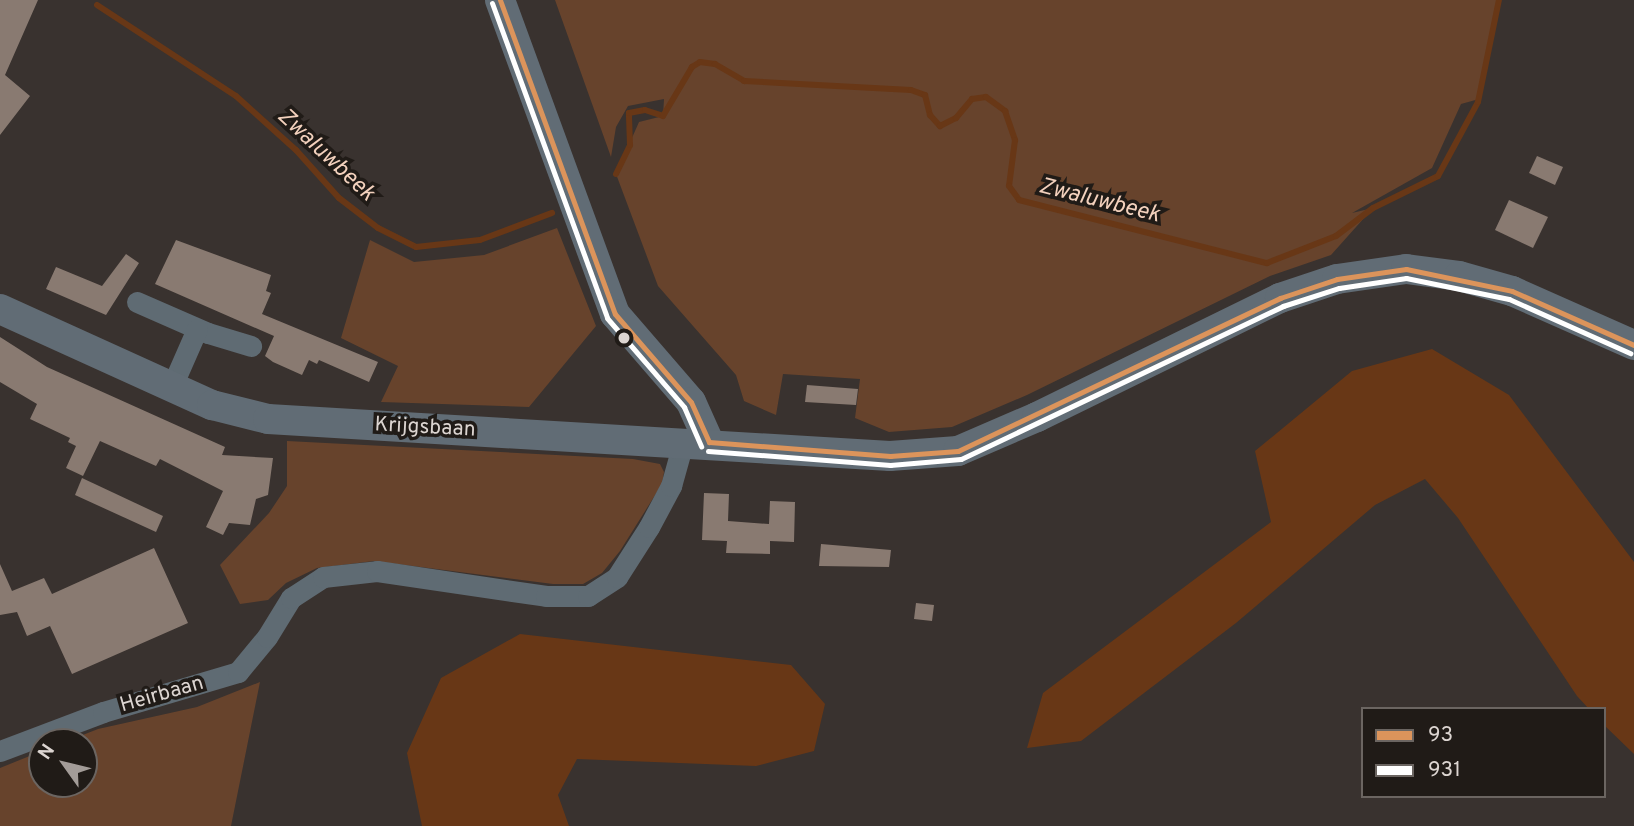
<!DOCTYPE html>
<style>
body{margin:0}
#map{position:relative;width:1634px;height:826px;overflow:hidden;background:#39322f;font-family:Overpass,sans-serif}
div>[style]{position:absolute}
[style*='--x']{left:calc(var(--x)*1px);top:calc(var(--y)*1px);width:calc(var(--w)*1px);rotate:calc(var(--a)*1deg)}
.green>*{inset:0;background:#67432c}
.water>*{inset:0;background:#683716}
.stream>*{height:6px;margin:-3px;padding:0 3px;transform-origin:3px;border-radius:3px;background:#683716}
.building>*{inset:0;background:#897a71}
.street>*{height:21px;margin:-10.5px;padding:0 10.5px;transform-origin:10.5px;border-radius:10.5px;background:#5f6b73}
.secondary>*{height:30px;margin:-15px;padding:0 15px;transform-origin:15px;border-radius:15px;background:#616c75}
.bus-1>*{height:5px;margin:-2.5px;padding:0 2.5px;transform-origin:2.5px;border-radius:2.5px;background:#dc945b}
.bus-2>*{height:5px;margin:-2.5px;padding:0 2.5px;transform-origin:2.5px;border-radius:2.5px;background:#fff}
.dots>*{width:19px;height:19px;translate:-50% -50%;box-sizing:border-box;border:4px solid #201b17;border-radius:50%}
span{translate:-50% -50%;white-space:nowrap;text-align:center;line-height:1.15;-webkit-text-stroke:7px #201b17;paint-order:stroke}
.street-label{font-size:21px;color:#dcd5d1}
.water-label{font-size:23px;color:#f3d1bd;font-style:italic}
.legend{position:absolute;left:1361px;top:707px;width:245px;height:91px;box-sizing:border-box;background:#201b17;border:2px solid #6b6561;margin:0;padding:9px 12px;list-style:none;font-size:21px;color:#dcd5d1}
.legend li{display:flex;align-items:center;gap:14px;height:35px}
.legend b{width:35px;border:2px solid #6b6561}
.north{position:absolute;left:28px;top:728px;width:70px;height:70px;box-sizing:border-box;background:#201b17;border:2px solid #6b6561;border-radius:50%;rotate:304deg;font-size:19px;font-weight:700;line-height:28px;text-align:center;color:#dcd5d1}
.north::after{content:'';display:block;margin:auto;width:24px;height:32px;background:#a39c98;clip-path:polygon(50% 0,100% 100%,50% 72%,0 100%)}
</style>
<div id="map">
<div class="green">
<div style="clip-path:polygon(555px 0,1499px 0,1479px 99px,1461px 104px,1432px 168px,1352px 213px,1373px 208px,1331px 255px,1270px 276px,1027px 395px,952px 427px,889px 432px,855px 418px,860px 379px,783px 374px,776px 415px,744px 401px,736px 375px,658px 286px,616px 174px,639px 122px,663px 116px,664px 99px,628px 106px,616px 127px,611px 157px)"></div>
<div style="clip-path:polygon(557px 228px,596px 326px,529px 407px,381px 402px,398px 366px,341px 338px,370px 240px,414px 262px,484px 255px)"></div>
<div style="clip-path:polygon(287px 441px,633px 459px,660px 464px,664px 472px,662px 484px,620px 551px,602px 573px,583px 584px,553px 584px,374px 561px,317px 568px,286px 583px,268px 600px,240px 604px,220px 565px,269px 513px,287px 486px)"></div>
<div style="clip-path:polygon(260px 682px,231px 826px,0 826px,0 768px,42px 751px,42px 784px,84px 784px,84px 742px,65px 742px,98px 729px,197px 707px)"></div>
</div>
<div class="water">
<div style="clip-path:polygon(1432px 349px,1509px 395px,1634px 562px,1634px 754px,1604px 725px,1604px 709px,1589px 709px,1577px 696px,1458px 518px,1425px 479px,1375px 505px,1236px 623px,1081px 741px,1027px 748px,1043px 693px,1271px 522px,1255px 451px,1352px 371px)"></div>
<div style="clip-path:polygon(520px 634px,791px 665px,825px 704px,814px 751px,756px 766px,577px 759px,558px 795px,569px 826px,422px 826px,407px 753px,441px 678px)"></div>
</div>
<div class="stream">
<div style="--x:97;--y:5;--w:166;--a:33.2"></div>
<div style="--x:236;--y:96;--w:81;--a:42"></div>
<div style="--x:296;--y:150;--w:64;--a:48.1"></div>
<div style="--x:339;--y:198;--w:49;--a:37.6"></div>
<div style="--x:378;--y:228;--w:42;--a:26.6"></div>
<div style="--x:416;--y:247;--w:64;--a:-6.2"></div>
<div style="--x:480;--y:240;--w:77;--a:-20.6"></div>
<div style="--x:616;--y:174;--w:32;--a:-64"></div>
<div style="--x:630;--y:145;--w:32;--a:-92"></div>
<div style="--x:629;--y:113;--w:16;--a:-11"></div>
<div style="--x:645;--y:110;--w:19;--a:18"></div>
<div style="--x:663;--y:116;--w:57;--a:-59.4"></div>
<div style="--x:692;--y:67;--w:9;--a:-32"></div>
<div style="--x:700;--y:62;--w:15;--a:8"></div>
<div style="--x:715;--y:64;--w:34;--a:30"></div>
<div style="--x:744;--y:81;--w:167;--a:3.1"></div>
<div style="--x:911;--y:90;--w:15;--a:20"></div>
<div style="--x:925;--y:95;--w:21;--a:76"></div>
<div style="--x:930;--y:115;--w:15;--a:48"></div>
<div style="--x:940;--y:126;--w:18;--a:-27"></div>
<div style="--x:956;--y:118;--w:25;--a:-50"></div>
<div style="--x:972;--y:99;--w:14;--a:-8"></div>
<div style="--x:986;--y:97;--w:24;--a:36"></div>
<div style="--x:1005;--y:111;--w:31;--a:71"></div>
<div style="--x:1015;--y:140;--w:46;--a:97.4"></div>
<div style="--x:1009;--y:186;--w:17;--a:54"></div>
<div style="--x:1019;--y:200;--w:256;--a:14.3"></div>
<div style="--x:1267;--y:263;--w:74;--a:-21.4"></div>
<div style="--x:1336;--y:236;--w:46;--a:-37.1"></div>
<div style="--x:1373;--y:208;--w:72;--a:-26.2"></div>
<div style="--x:1438;--y:176;--w:84;--a:-61.6"></div>
<div style="--x:1478;--y:102;--w:104;--a:-78.4"></div>
</div>
<div class="building">
<div style="clip-path:polygon(0 0,38px 0,5px 75px,30px 96px,0 135px)"></div>
<div style="clip-path:polygon(1537px 156px,1563px 167px,1555px 185px,1529px 173px)"></div>
<div style="clip-path:polygon(1509px 200px,1548px 217px,1533px 248px,1495px 230px)"></div>
<div style="clip-path:polygon(176px 240px,271px 275px,266px 291px,271px 293px,262px 314px,378px 362px,369px 382px,319px 360px,317px 364px,309px 360px,302px 375px,273px 362px,265px 356px,274px 336px,155px 284px)"></div>
<div style="clip-path:polygon(126px 254px,139px 263px,106px 315px,46px 289px,56px 267px,102px 286px)"></div>
<div style="clip-path:polygon(0 337px,47px 367px,225px 447px,222px 455px,273px 458px,268px 495px,256px 499px,250px 525px,229px 523px,223px 535px,206px 527px,223px 491px,160px 459px,156px 466px,100px 441px,83px 476px,66px 468px,76px 446px,68px 442px,70px 438px,30px 419px,37px 404px,0 382px)"></div>
<div style="clip-path:polygon(807px 385px,858px 389px,856px 405px,805px 402px)"></div>
<div style="clip-path:polygon(82px 478px,163px 516px,156px 532px,75px 495px)"></div>
<div style="clip-path:polygon(704px 493px,729px 494px,728px 521px,769px 524px,770px 501px,795px 502px,794px 542px,770px 541px,770px 554px,726px 553px,727px 541px,702px 540px)"></div>
<div style="clip-path:polygon(821px 544px,891px 550px,889px 567px,819px 566px)"></div>
<div style="clip-path:polygon(154px 548px,188px 623px,72px 674px,50px 626px,27px 636px,17px 612px,0 615px,0 564px,12px 591px,44px 578px,52px 594px)"></div>
<div style="clip-path:polygon(916px 603px,934px 605px,932px 621px,914px 619px)"></div>
</div>
<div class="street">
<div style="--x:137;--y:302;--w:77;--a:23.6"></div>
<div style="--x:208;--y:333;--w:45;--a:16.8"></div>
<div style="--x:172;--y:386;--w:62;--a:-66.3"></div>
<div style="--x:0;--y:751;--w:110;--a:-20.7"></div>
<div style="--x:103;--y:712;--w:141;--a:-16.5"></div>
<div style="--x:238;--y:672;--w:45;--a:-50.4"></div>
<div style="--x:267;--y:637;--w:46;--a:-58.4"></div>
<div style="--x:291;--y:598;--w:38;--a:-33"></div>
<div style="--x:323;--y:577;--w:54;--a:-6.3"></div>
<div style="--x:377;--y:571;--w:171;--a:8.4"></div>
<div style="--x:546;--y:596;--w:42;--a:0"></div>
<div style="--x:588;--y:596;--w:35;--a:-33"></div>
<div style="--x:617;--y:577;--w:59;--a:-57.4"></div>
<div style="--x:649;--y:527;--w:47;--a:-61.8"></div>
<div style="--x:671;--y:486;--w:45;--a:-74.4"></div>
</div>
<div class="secondary">
<div style="--x:500;--y:0;--w:334;--a:69.9"></div>
<div style="--x:615;--y:314;--w:116;--a:49.2"></div>
<div style="--x:691;--y:402;--w:44;--a:65.8"></div>
<div style="--x:0;--y:309;--w:233;--a:24.4"></div>
<div style="--x:212;--y:405;--w:58;--a:14"></div>
<div style="--x:268;--y:419;--w:623;--a:3.4"></div>
<div style="--x:890;--y:456;--w:68;--a:-4.2"></div>
<div style="--x:958;--y:451;--w:86;--a:-23.3"></div>
<div style="--x:1037;--y:417;--w:271;--a:-26.1"></div>
<div style="--x:1280;--y:298;--w:60;--a:-18.4"></div>
<div style="--x:1337;--y:279;--w:70;--a:-8.2"></div>
<div style="--x:1406;--y:269;--w:53;--a:7.5"></div>
<div style="--x:1459;--y:276;--w:55;--a:15.8"></div>
<div style="--x:1512;--y:291;--w:133;--a:23.9"></div>
</div>
<div class="bus-1">
<div style="--x:500;--y:0;--w:334;--a:69.9"></div>
<div style="--x:615;--y:314;--w:116;--a:49.2"></div>
<div style="--x:691;--y:402;--w:44;--a:65.8"></div>
<div style="--x:709;--y:442;--w:182;--a:4.4"></div>
<div style="--x:890;--y:456;--w:68;--a:-4.2"></div>
<div style="--x:958;--y:451;--w:357;--a:-25.4"></div>
<div style="--x:1280;--y:298;--w:60;--a:-18.4"></div>
<div style="--x:1337;--y:279;--w:70;--a:-8.2"></div>
<div style="--x:1406;--y:269;--w:108;--a:11.7"></div>
<div style="--x:1512;--y:291;--w:133;--a:23.9"></div>
</div>
<div class="bus-2">
<div style="--x:492;--y:3;--w:335;--a:69.9"></div>
<div style="--x:607;--y:318;--w:118;--a:49.1"></div>
<div style="--x:684;--y:407;--w:43;--a:66.4"></div>
<div style="--x:708;--y:451;--w:183;--a:4.4"></div>
<div style="--x:890;--y:465;--w:71;--a:-4.8"></div>
<div style="--x:961;--y:459;--w:357;--a:-25.4"></div>
<div style="--x:1283;--y:306;--w:59;--a:-17.8"></div>
<div style="--x:1339;--y:288;--w:68;--a:-8.5"></div>
<div style="--x:1406;--y:278;--w:105;--a:11.5"></div>
<div style="--x:1509;--y:299;--w:133;--a:24.1"></div>
</div>
<div class="dots">
<div style="left:624px;top:338px;background:#dcd5d1"></div>
</div>
<div class="street-label">
<span style="left:425px;top:428px;rotate:3deg">Krijgsbaan</span>
<span style="left:162px;top:695px;rotate:-16deg">Heirbaan</span>
</div>
<div class="water-label">
<span style="left:325px;top:156px;rotate:43deg">Zwaluwbeek</span>
<span style="left:1099px;top:202px;rotate:14deg">Zwaluwbeek</span>
</div>
<ul class="legend">
<li><b style="height:9px;background:#dc945b"></b>93</li>
<li><b style="height:9px;background:#fff"></b>931</li>
</ul>
<div class="north">N</div>
</div>
